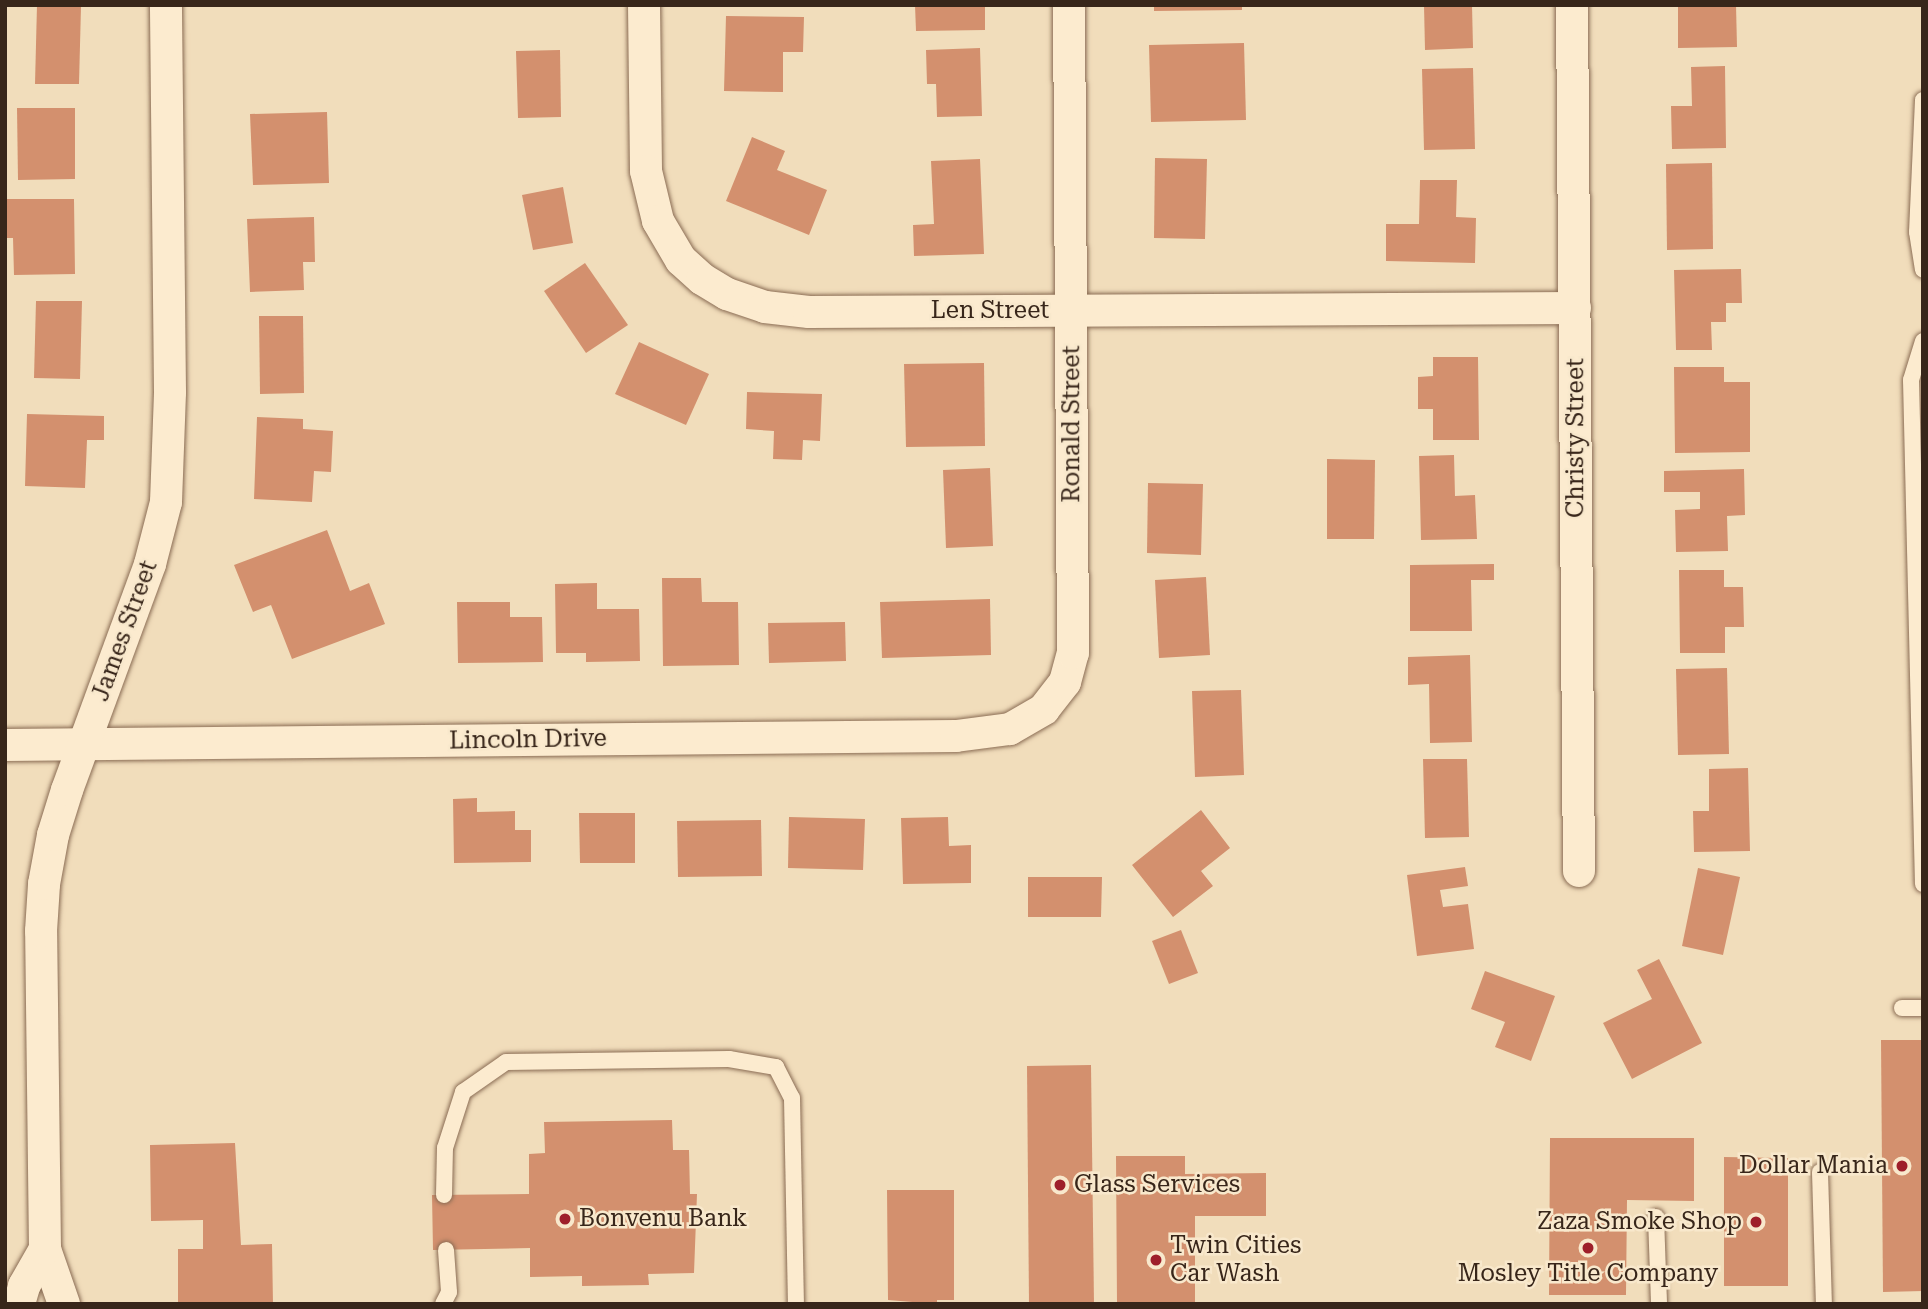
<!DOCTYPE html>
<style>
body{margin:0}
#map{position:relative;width:1928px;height:1309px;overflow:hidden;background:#f1ddbb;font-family:"Roboto Serif",serif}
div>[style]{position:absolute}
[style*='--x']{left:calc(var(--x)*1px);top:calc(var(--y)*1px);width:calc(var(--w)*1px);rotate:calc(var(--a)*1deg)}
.building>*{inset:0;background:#d3906e}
.roads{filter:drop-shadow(0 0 2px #8a6c54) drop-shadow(0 0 2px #8a6c54)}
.service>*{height:16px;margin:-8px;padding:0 8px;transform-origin:8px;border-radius:8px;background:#fcebcf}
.minor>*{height:32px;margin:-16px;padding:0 16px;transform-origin:16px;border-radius:16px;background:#fcebcf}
.dots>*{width:19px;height:19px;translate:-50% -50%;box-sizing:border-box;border:4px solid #f8e8cc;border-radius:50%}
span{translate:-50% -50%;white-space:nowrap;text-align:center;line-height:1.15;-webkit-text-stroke:5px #f8e8cc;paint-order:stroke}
.street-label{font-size:24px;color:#38261a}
.poi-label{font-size:24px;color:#38261a}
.right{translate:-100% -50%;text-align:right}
.left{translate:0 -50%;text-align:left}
.frame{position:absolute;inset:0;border:7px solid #38261a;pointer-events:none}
</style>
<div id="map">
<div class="building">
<div style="clip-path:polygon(37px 5px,81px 6px,79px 84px,35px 84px)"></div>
<div style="clip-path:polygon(915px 5px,985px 5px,985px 30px,916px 31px)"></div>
<div style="clip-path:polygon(1154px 5px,1242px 5px,1242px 10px,1154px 11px)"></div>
<div style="clip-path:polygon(1424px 5px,1472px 5px,1473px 48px,1425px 50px)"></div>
<div style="clip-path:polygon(1678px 5px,1736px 5px,1737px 47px,1678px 48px)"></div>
<div style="clip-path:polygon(726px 16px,804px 17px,803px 52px,783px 52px,783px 92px,724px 91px)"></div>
<div style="clip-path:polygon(1244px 43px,1246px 120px,1151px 122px,1149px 45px)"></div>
<div style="clip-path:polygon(980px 48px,982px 116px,937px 117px,936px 84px,927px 84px,926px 50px)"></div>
<div style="clip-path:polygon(560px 50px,561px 117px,518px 118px,516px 51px)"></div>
<div style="clip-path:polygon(1725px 66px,1726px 148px,1672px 149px,1671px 106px,1692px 106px,1691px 67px)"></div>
<div style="clip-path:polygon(1473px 68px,1475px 149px,1424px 150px,1422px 69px)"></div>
<div style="clip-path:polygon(17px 108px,75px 108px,75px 179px,18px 180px)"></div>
<div style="clip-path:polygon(327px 112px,329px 183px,253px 185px,250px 114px)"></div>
<div style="clip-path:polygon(752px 137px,785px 151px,777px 170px,827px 190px,809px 235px,726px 201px)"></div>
<div style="clip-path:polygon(1155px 158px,1207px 159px,1205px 239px,1154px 238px)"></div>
<div style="clip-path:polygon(980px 159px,984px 254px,914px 256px,913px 225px,934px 224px,931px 161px)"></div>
<div style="clip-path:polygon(1712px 163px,1713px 249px,1667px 250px,1666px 164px)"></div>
<div style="clip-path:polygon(1420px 180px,1457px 180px,1456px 217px,1476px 218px,1475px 263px,1386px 261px,1386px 224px,1419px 224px)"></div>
<div style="clip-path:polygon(563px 187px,573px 243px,533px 250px,522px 195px)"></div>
<div style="clip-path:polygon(5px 199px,74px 199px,75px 274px,14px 275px,13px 238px,6px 238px)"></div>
<div style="clip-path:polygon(314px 217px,315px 262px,303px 262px,304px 290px,250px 292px,247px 219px)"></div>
<div style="clip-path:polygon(585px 263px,628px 325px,586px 353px,544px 291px)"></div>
<div style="clip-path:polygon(1741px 269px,1742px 303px,1726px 303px,1726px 322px,1711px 322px,1712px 350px,1676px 350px,1674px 270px)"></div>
<div style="clip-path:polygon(36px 301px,82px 301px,80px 379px,34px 378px)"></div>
<div style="clip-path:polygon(259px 316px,303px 316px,304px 393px,260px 394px)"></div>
<div style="clip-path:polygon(639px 342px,709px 374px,686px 425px,615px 394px)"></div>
<div style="clip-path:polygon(1433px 357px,1478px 357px,1479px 440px,1433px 440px,1433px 409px,1418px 409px,1418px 377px,1433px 376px)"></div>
<div style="clip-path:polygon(984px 363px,985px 446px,906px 447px,904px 364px)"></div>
<div style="clip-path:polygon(1674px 367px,1724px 367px,1724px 382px,1750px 382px,1750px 452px,1675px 453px)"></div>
<div style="clip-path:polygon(747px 392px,822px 394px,820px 441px,803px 440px,802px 460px,773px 459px,774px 431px,746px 429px)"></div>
<div style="clip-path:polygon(27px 414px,104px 416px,104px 440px,87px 440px,85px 488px,25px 486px)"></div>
<div style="clip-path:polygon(257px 417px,303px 419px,303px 429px,333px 431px,331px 472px,314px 471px,312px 502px,254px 499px)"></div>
<div style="clip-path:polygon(1454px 455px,1455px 496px,1475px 495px,1477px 539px,1421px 540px,1419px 456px)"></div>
<div style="clip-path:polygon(1327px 459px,1375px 460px,1374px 539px,1327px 539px)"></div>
<div style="clip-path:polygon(990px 468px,993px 546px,946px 548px,943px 470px)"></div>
<div style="clip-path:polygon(1744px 469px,1745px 515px,1727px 516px,1728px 551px,1676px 552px,1675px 510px,1700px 509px,1700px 492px,1664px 492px,1664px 471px)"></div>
<div style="clip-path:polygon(1148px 483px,1203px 484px,1201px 555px,1147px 553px)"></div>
<div style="clip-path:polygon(327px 530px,350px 591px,369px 583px,385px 624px,292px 659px,271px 605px,253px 612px,234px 565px)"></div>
<div style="clip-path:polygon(1494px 564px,1494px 580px,1471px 580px,1472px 631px,1410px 631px,1410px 565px)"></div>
<div style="clip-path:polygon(1679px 570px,1724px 570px,1724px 587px,1743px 587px,1744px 627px,1725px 627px,1725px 653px,1680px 653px)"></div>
<div style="clip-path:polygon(1206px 577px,1210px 655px,1159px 658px,1155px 580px)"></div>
<div style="clip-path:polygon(662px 578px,701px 578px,702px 602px,738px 602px,739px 665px,663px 666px)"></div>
<div style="clip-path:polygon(597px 583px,597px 609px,639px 609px,640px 661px,586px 662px,586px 653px,556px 653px,555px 584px)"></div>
<div style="clip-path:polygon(990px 599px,991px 655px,882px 658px,880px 602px)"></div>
<div style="clip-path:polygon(457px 602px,510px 602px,510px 617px,542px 617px,543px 662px,458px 663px)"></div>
<div style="clip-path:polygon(845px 622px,846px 661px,769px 663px,768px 623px)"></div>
<div style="clip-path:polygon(1470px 655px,1472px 742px,1430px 743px,1429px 684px,1408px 685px,1408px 657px)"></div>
<div style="clip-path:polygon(1727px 668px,1729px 754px,1678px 755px,1676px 669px)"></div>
<div style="clip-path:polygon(1241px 690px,1244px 775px,1195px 777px,1192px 691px)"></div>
<div style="clip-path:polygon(1423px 759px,1467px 759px,1469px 837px,1425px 838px)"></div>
<div style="clip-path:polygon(1748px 768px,1750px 851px,1694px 852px,1693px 811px,1709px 811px,1709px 769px)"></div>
<div style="clip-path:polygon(477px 798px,477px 812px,515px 811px,515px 830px,531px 830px,531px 862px,454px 863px,453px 799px)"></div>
<div style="clip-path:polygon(1201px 810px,1230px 848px,1201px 871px,1213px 886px,1173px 917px,1132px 865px)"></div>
<div style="clip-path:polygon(579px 813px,635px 813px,635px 863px,580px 863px)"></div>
<div style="clip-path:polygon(789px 817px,865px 819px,863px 870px,788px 868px)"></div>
<div style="clip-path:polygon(948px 817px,949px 846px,971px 845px,971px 883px,903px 884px,901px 818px)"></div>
<div style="clip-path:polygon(761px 820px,762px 876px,678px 877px,677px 821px)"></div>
<div style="clip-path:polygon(1465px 867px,1468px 886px,1440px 890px,1443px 907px,1468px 904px,1474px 949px,1417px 956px,1407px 875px)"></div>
<div style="clip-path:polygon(1698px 868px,1740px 877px,1723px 955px,1682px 946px)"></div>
<div style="clip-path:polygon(1028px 877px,1102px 877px,1101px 917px,1028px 917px)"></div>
<div style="clip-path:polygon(1181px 930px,1198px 973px,1169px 984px,1152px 941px)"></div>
<div style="clip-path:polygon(1659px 959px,1702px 1043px,1632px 1079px,1603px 1023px,1652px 999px,1637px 970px)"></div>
<div style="clip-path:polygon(1485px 971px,1555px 996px,1531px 1061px,1495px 1047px,1505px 1022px,1471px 1009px)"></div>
<div style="clip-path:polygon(1881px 1040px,1923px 1040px,1923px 1291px,1883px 1292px)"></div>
<div style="clip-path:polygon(1091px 1065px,1094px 1304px,1029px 1304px,1027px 1066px)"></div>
<div style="clip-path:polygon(672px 1120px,673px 1150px,689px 1150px,690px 1194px,697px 1194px,694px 1273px,648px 1274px,649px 1285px,582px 1286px,582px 1276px,530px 1277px,530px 1248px,433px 1250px,432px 1195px,529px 1194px,529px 1154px,545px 1153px,544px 1122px)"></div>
<div style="clip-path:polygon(1550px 1138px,1694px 1138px,1694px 1201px,1627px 1200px,1626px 1295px,1549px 1295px)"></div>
<div style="clip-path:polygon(235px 1143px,241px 1245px,272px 1244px,273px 1304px,178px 1304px,178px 1249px,203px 1249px,203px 1220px,151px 1221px,150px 1145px)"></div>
<div style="clip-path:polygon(1116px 1156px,1185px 1156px,1185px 1174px,1266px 1173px,1266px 1216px,1195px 1216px,1195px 1304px,1117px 1304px)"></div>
<div style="clip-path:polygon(1724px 1157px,1788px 1158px,1788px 1286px,1724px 1286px)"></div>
<div style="clip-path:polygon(887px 1190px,954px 1190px,954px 1300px,937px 1300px,937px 1304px,888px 1300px)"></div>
</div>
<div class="roads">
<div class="service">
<div style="--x:1923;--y:100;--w:132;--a:92.6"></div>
<div style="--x:1917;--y:232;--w:38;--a:81"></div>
<div style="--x:1923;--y:341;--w:41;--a:107.1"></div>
<div style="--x:1911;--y:380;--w:504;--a:88.64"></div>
<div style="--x:1902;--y:1008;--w:21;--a:0"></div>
<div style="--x:1820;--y:1172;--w:132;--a:88.3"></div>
<div style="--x:444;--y:1195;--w:47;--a:-88.8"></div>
<div style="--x:445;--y:1148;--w:59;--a:-72.2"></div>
<div style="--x:463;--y:1092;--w:52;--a:-34.9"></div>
<div style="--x:506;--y:1062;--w:223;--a:-0.8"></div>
<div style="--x:729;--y:1059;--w:48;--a:9.7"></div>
<div style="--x:776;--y:1067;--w:35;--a:63"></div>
<div style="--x:792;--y:1098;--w:206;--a:88.9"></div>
<div style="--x:1656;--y:1217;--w:87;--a:88"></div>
<div style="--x:443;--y:1304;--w:13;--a:-63"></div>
<div style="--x:449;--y:1292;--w:42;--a:-94.1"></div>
</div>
<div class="minor">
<div style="--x:644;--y:5;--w:166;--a:89.3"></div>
<div style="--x:646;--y:171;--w:51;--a:76.5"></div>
<div style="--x:658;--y:221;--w:45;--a:59.5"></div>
<div style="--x:681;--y:260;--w:28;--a:42"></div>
<div style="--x:702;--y:279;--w:29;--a:31"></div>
<div style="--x:727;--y:294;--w:40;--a:18.9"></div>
<div style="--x:765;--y:307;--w:44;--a:6.5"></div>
<div style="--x:809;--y:312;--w:766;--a:-0.3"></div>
<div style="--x:1572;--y:5;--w:866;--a:89.54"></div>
<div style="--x:5;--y:745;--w:951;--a:-0.54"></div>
<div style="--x:956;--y:736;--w:54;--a:-7.4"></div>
<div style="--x:1010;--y:729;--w:39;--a:-30"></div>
<div style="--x:1044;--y:709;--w:34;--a:-52"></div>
<div style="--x:1065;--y:682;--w:30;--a:-75"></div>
<div style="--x:1073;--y:653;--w:648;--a:-90.35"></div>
<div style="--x:19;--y:1304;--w:19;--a:-74"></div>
<div style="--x:24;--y:1286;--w:43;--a:-60.4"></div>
<div style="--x:64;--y:1304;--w:58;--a:-109.1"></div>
<div style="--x:45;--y:1249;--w:318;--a:-90.7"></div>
<div style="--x:41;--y:931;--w:47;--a:-86.3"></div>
<div style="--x:44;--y:884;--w:50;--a:-79.6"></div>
<div style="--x:53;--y:835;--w:47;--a:-72.7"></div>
<div style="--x:67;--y:790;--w:241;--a:-69.8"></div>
<div style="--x:150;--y:564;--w:64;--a:-75.5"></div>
<div style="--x:166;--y:502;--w:110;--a:-87.9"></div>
<div style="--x:170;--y:392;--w:387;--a:-90.6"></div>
</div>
</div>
<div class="dots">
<div style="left:1902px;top:1166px;background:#9e1f2a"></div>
<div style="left:1060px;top:1185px;background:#9e1f2a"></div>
<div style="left:565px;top:1219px;background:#9e1f2a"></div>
<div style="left:1756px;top:1222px;background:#9e1f2a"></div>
<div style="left:1588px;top:1248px;background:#9e1f2a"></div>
<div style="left:1156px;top:1260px;background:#9e1f2a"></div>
</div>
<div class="street-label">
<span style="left:990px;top:311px">Len Street</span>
<span style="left:1072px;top:424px;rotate:-90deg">Ronald Street</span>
<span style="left:1576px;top:438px;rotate:-90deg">Christy Street</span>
<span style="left:125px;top:631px;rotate:-70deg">James Street</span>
<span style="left:528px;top:740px;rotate:-1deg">Lincoln Drive</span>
</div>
<div class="poi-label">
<span class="right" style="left:1888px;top:1166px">Dollar Mania</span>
<span class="left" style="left:1074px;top:1185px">Glass Services</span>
<span class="left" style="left:579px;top:1219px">Bonvenu Bank</span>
<span class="right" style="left:1742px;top:1222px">Zaza Smoke Shop</span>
<span class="left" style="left:1170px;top:1260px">Twin Cities<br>Car Wash</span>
<span style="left:1588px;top:1274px">Mosley Title Company</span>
</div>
<div class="frame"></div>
</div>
